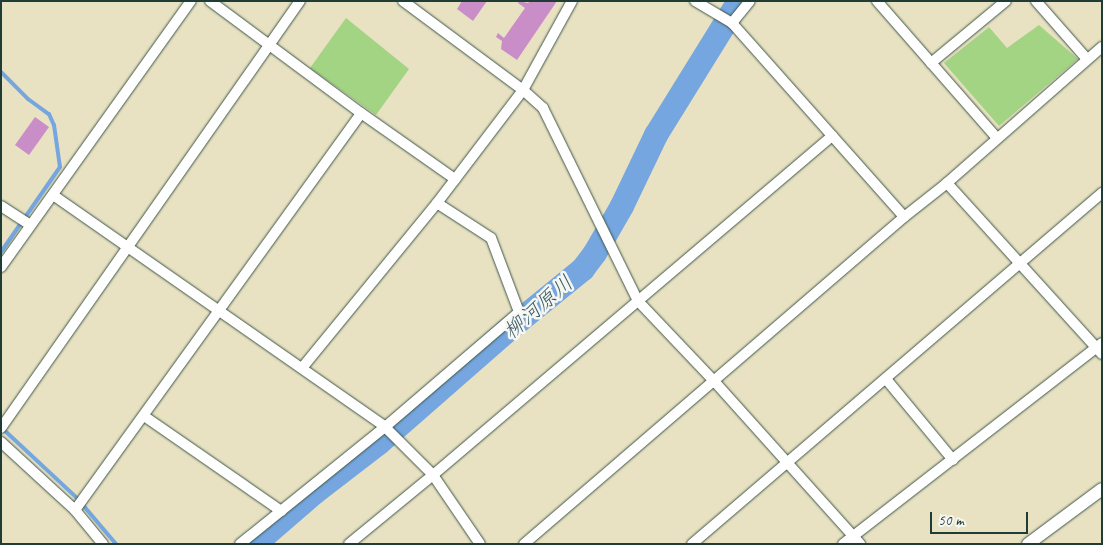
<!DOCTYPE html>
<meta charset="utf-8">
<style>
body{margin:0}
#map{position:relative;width:1103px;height:545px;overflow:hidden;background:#e8e2c2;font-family:Caveat,"Klee One",sans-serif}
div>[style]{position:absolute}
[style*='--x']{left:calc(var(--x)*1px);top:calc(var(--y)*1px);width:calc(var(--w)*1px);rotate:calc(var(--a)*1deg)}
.green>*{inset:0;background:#a2d483}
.stream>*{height:4px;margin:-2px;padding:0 2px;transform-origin:2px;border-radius:2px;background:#75a6e0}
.river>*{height:24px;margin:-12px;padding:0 12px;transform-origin:12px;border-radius:12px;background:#75a6e0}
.building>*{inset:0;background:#c98ec7}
.roads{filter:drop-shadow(0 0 1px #3d5649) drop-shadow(0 0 1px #3d5649)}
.minor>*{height:10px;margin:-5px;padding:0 5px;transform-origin:5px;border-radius:5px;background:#fff}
.tertiary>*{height:12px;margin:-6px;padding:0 6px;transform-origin:6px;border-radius:6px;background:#fff}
span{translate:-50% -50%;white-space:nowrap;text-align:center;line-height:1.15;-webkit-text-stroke:5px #f6f6f2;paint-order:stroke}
.water-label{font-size:21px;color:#395c68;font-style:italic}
.frame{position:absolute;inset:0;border:2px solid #1f3d34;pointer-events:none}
.scale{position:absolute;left:930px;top:512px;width:98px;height:22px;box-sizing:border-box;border:2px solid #1f3d34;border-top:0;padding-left:6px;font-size:15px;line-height:18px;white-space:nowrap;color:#1f3d34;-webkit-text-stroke:4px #f6f6f2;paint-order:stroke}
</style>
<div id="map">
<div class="green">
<div style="clip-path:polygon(346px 18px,409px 69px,376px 115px,310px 68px)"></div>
<div style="clip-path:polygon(1039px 25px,1078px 59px,999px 126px,944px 63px,989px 27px,1007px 48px)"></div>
</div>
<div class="stream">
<div style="--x:1;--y:72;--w:38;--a:45"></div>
<div style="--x:28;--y:99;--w:26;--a:36"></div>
<div style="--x:49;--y:114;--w:12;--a:66"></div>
<div style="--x:54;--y:125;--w:42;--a:81.9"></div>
<div style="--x:60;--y:167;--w:103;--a:124.8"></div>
<div style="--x:3;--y:429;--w:101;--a:43"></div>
<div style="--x:77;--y:498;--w:60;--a:49.7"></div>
</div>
<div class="river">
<div style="--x:255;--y:544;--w:78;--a:-40.8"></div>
<div style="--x:314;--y:493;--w:82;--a:-37.6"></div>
<div style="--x:379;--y:443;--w:171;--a:-41.2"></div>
<div style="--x:508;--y:330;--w:97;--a:-39.1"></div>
<div style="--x:583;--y:269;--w:20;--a:-53"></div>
<div style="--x:595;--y:253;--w:54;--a:-60.1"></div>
<div style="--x:622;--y:206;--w:79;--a:-64.4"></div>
<div style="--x:656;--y:135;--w:158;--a:-58.2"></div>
</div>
<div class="building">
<div style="clip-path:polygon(462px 1px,487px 1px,473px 21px,457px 9px)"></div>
<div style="clip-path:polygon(519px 1px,528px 3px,530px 1px,557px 1px,517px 60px,501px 49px,502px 41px,496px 37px,498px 33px,504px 38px,525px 8px,518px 3px)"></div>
<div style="clip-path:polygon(35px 117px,49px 127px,29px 155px,15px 145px)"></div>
</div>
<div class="roads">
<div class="minor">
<div style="--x:210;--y:1;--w:188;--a:36.6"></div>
<div style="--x:361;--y:113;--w:115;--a:35.1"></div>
<div style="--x:403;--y:1;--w:149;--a:36.6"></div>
<div style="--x:523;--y:90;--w:27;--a:42"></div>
<div style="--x:543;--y:108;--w:215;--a:63.8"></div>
<div style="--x:638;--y:301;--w:110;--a:46.5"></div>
<div style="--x:714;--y:381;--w:219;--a:48.1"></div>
<div style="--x:695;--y:1;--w:43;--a:30.7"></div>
<div style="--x:732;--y:23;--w:259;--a:48.4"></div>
<div style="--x:877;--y:1;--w:182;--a:48.8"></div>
<div style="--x:1036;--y:1;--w:77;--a:48.7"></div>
<div style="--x:732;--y:23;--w:28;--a:-51"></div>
<div style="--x:931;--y:63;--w:97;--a:-39.6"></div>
<div style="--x:947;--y:183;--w:231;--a:47.8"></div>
<div style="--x:53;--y:195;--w:405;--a:34.9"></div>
<div style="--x:385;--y:427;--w:68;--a:45"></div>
<div style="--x:433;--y:475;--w:83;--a:55.7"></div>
<div style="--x:1;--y:206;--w:35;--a:33"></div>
<div style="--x:1;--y:267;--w:327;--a:-54.5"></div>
<div style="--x:302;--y:368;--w:213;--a:-50.7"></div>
<div style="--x:437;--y:203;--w:142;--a:-52.7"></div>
<div style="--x:523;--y:90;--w:102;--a:-61.2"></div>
<div style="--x:886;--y:379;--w:105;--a:50.4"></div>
<div style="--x:144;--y:416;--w:167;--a:34.7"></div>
<div style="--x:1;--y:428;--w:521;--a:-55"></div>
<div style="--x:1;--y:442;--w:100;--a:42.6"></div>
<div style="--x:75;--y:510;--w:44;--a:50.5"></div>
<div style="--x:75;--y:510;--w:489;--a:-54.2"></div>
<div style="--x:240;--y:544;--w:186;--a:-38.9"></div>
<div style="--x:385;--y:427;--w:177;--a:-40.6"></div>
<div style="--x:519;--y:312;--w:79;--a:-110.7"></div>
<div style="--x:491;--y:238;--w:64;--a:-147.1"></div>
<div style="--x:349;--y:544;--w:109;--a:-39.4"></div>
<div style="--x:433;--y:475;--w:524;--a:-40.35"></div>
<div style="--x:524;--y:544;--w:501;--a:-40.71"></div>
<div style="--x:904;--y:217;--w:55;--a:-38.3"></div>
<div style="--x:947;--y:183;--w:206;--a:-41.3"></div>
<div style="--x:692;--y:544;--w:540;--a:-40.57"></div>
<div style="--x:843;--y:544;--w:328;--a:-37.8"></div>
</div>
<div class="tertiary">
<div style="--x:1028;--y:544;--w:92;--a:-36.6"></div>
</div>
</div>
<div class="water-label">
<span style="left:538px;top:307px;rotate:-41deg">柳河原川</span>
</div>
<div class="frame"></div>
<div class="scale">50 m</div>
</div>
